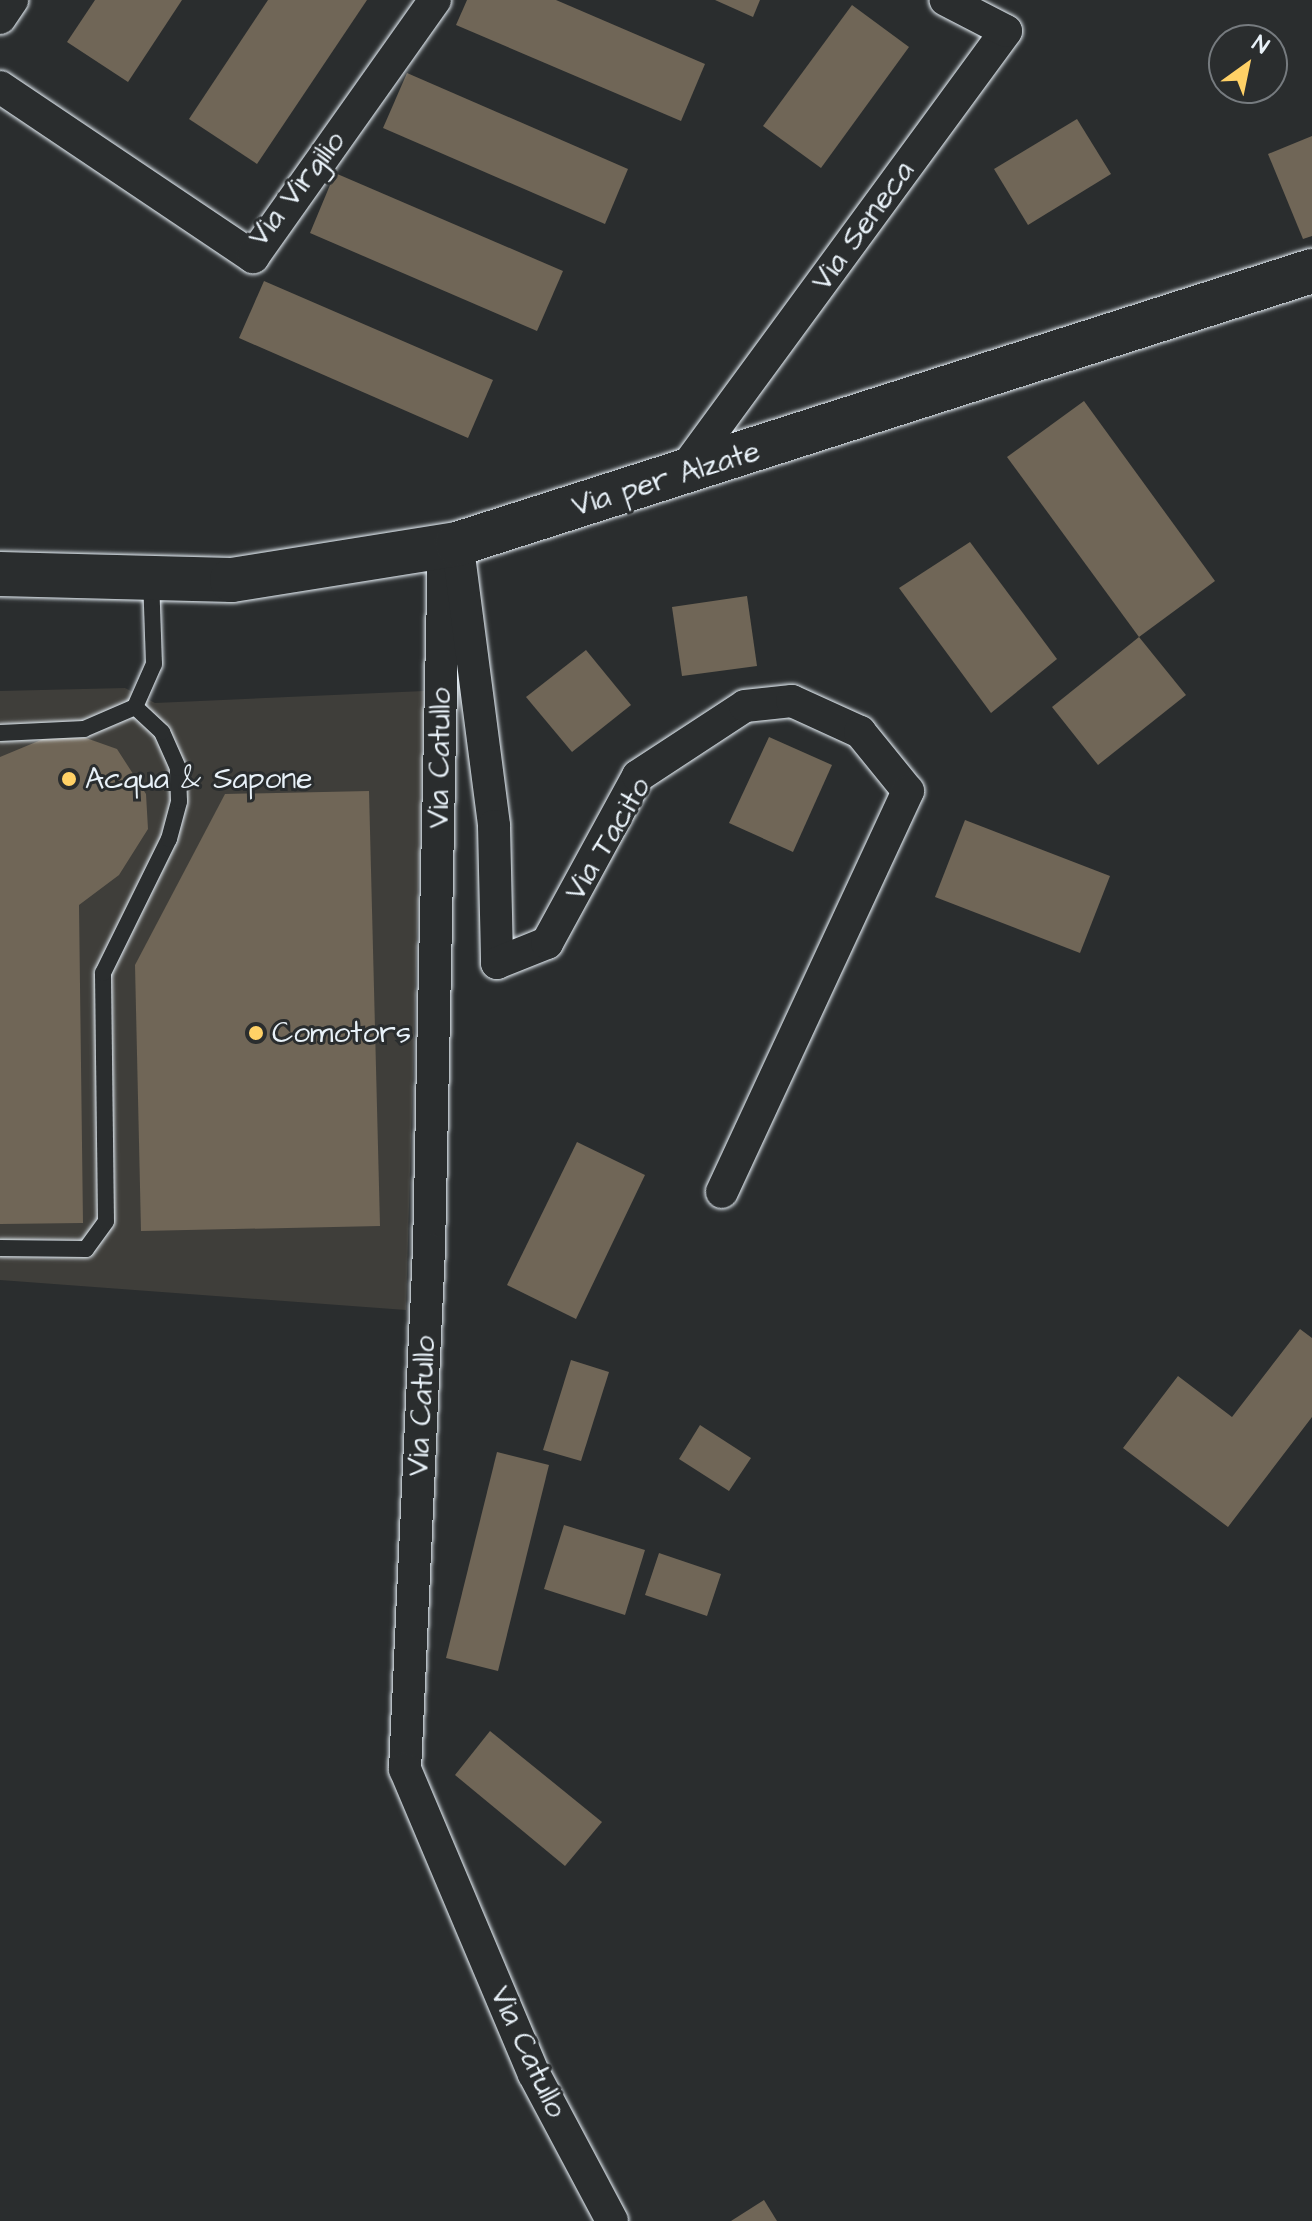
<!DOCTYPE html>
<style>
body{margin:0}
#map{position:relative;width:1312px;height:2221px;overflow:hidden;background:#2a2d2e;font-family:"Architects Daughter",sans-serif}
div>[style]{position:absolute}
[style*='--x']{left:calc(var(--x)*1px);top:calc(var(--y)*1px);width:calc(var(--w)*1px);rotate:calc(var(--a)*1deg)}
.built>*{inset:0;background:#3f3e3a}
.building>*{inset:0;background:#706657}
.roads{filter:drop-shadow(0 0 2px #e8f1f8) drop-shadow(0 0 2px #e8f1f8)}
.lane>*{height:16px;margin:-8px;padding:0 8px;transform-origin:8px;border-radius:8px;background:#2a2d2e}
.street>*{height:32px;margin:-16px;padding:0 16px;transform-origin:16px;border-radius:16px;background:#2a2d2e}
.secondary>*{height:44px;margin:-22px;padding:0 22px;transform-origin:22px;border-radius:22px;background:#2a2d2e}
.dots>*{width:22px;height:22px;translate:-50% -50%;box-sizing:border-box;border:4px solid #2a2d2e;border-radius:50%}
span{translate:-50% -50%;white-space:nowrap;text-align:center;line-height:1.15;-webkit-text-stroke:6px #2a2d2e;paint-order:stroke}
.street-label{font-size:30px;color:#e8f1f8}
.poi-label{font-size:30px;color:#e8f1f8}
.left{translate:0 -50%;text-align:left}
.north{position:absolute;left:1208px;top:24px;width:80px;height:80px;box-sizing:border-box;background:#2a2d2e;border:2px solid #767b7f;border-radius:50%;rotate:33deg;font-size:22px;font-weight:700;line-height:32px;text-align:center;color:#e8f1f8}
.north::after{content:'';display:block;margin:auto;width:28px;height:36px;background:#ffd166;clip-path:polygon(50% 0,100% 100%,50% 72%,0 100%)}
</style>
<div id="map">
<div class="built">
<div style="clip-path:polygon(125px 688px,155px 703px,424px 691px,406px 1310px,0 1280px,0 691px)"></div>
</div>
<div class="building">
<div style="clip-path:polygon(95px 0,182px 0,128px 82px,67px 42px)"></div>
<div style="clip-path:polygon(268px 0,367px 0,257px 164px,189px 119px)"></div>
<div style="clip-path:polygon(467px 0,556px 0,705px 64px,681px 121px,456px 25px)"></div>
<div style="clip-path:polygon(715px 0,760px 0,753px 17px)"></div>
<div style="clip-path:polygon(852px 5px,909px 47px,821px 168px,763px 126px)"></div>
<div style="clip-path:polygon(407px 73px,628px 169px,605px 224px,383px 128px)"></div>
<div style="clip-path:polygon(1077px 119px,1111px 174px,1028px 225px,994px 169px)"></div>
<div style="clip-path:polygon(1312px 136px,1312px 236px,1303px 239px,1268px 154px)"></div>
<div style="clip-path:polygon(335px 173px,563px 271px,537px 331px,310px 233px)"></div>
<div style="clip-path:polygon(264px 281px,493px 380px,468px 438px,239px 338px)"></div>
<div style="clip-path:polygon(1084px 401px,1215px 581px,1139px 637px,1007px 457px)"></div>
<div style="clip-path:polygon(970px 542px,1057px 659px,991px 713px,899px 588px)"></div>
<div style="clip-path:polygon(747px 596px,757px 666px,682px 676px,672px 607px)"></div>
<div style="clip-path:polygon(1139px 637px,1186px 695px,1098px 765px,1052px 707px)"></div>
<div style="clip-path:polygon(586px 650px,631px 705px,572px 752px,526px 697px)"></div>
<div style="clip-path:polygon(48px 737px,86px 738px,117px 749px,146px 794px,148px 829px,119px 875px,79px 905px,83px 1223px,0 1224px,0 757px)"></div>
<div style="clip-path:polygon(769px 737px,832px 765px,793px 852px,729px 823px)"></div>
<div style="clip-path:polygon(369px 791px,380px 1226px,141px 1231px,135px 965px,225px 794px)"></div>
<div style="clip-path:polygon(965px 820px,1110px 876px,1080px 953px,935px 897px)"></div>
<div style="clip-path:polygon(577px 1142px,645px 1175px,576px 1319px,507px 1285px)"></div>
<div style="clip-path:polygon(1300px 1329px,1312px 1338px,1312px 1417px,1228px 1527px,1123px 1448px,1178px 1376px,1232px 1417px)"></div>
<div style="clip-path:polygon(571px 1360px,609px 1372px,581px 1461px,543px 1450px)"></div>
<div style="clip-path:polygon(700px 1425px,751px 1458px,729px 1491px,679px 1459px)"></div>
<div style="clip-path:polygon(497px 1452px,549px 1465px,498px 1671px,446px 1658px)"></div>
<div style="clip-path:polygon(564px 1525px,645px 1550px,625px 1615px,544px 1589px)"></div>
<div style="clip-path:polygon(659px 1553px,721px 1574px,707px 1616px,645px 1595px)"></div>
<div style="clip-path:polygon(490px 1731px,602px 1822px,565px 1866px,455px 1775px)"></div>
<div style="clip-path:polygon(764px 2200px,777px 2221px,731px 2221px)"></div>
</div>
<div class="roads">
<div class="lane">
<div style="--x:0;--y:733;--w:84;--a:-2.7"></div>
<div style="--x:84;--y:729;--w:56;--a:-23.3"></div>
<div style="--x:135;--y:707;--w:47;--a:-66.2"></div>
<div style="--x:154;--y:664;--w:85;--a:-92"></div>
<div style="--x:0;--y:1248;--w:86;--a:0.7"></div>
<div style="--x:86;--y:1249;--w:34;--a:-54"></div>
<div style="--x:106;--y:1221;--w:248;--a:-90.7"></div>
<div style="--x:103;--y:973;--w:149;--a:-63.8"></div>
<div style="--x:169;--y:839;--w:39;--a:-75"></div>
<div style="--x:179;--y:801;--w:33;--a:-92"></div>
<div style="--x:178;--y:768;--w:39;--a:-114"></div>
<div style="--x:162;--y:732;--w:37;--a:-137"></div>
</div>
<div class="street">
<div style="--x:0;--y:18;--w:22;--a:-56"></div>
<div style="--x:0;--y:87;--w:305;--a:33.9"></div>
<div style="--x:253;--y:257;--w:315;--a:-54.7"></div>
<div style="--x:679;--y:477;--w:553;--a:-53.75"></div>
<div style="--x:1006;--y:31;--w:68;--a:-152.7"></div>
<div style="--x:444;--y:545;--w:704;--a:91.22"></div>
<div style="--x:429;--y:1249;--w:521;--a:92.64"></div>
<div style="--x:405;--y:1769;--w:331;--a:67.1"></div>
<div style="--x:534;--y:2074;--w:166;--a:62"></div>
<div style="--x:460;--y:563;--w:265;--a:82.6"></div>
<div style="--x:494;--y:826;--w:137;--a:88.7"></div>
<div style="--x:497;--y:963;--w:54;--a:-21.8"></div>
<div style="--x:547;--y:943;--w:190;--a:-61.4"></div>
<div style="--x:638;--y:776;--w:128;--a:-33.2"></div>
<div style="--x:745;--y:706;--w:47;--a:-6.1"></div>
<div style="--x:792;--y:701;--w:75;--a:24.5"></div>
<div style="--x:860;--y:732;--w:76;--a:50.9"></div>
<div style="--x:908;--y:791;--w:442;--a:114.9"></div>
</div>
<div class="secondary">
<div style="--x:0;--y:574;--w:232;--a:1.5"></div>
<div style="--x:232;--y:580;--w:228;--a:-9.1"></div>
<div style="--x:457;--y:544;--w:898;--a:-17.71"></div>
</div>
</div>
<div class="dots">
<div style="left:69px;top:779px;background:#ffd166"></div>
<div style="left:256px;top:1033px;background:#ffd166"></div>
</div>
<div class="street-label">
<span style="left:297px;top:189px;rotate:-52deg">Via Virgilio</span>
<span style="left:863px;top:226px;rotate:-54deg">Via Seneca</span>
<span style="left:666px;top:479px;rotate:-17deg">Via per Alzate</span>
<span style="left:440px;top:758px;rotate:-89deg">Via Catullo</span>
<span style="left:608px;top:839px;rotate:-59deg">Via Tacito</span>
<span style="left:422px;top:1406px;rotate:-87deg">Via Catullo</span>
<span style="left:528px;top:2052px;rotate:65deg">Via Catullo</span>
</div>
<div class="poi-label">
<span class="left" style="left:85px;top:779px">Acqua &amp; Sapone</span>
<span class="left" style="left:272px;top:1033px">Comotors</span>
</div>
<div class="north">N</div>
</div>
